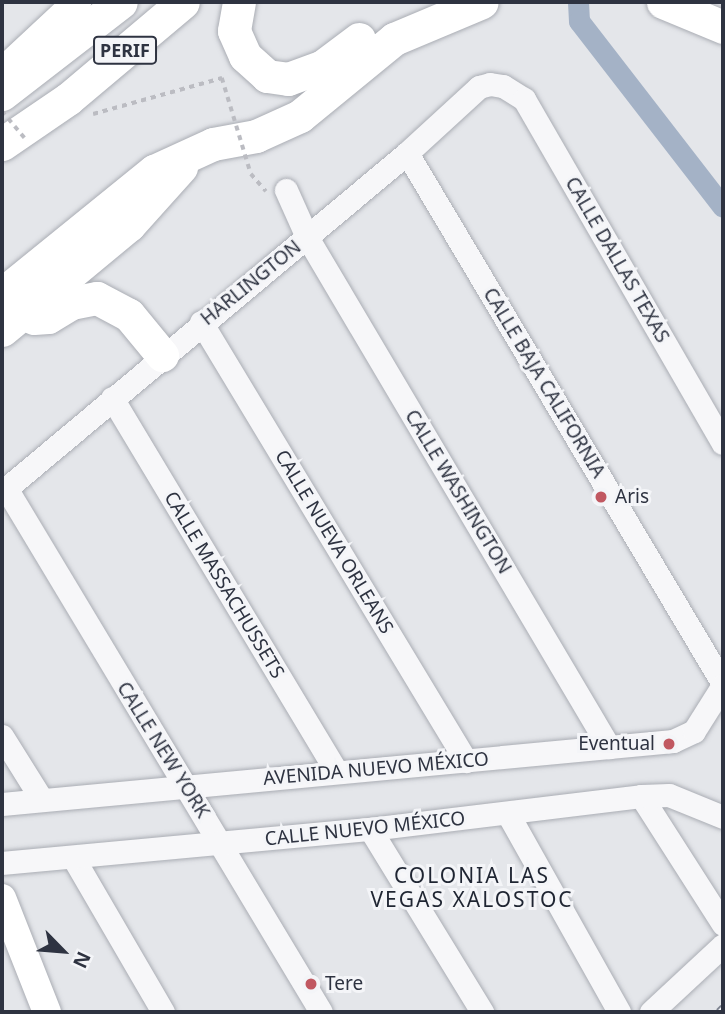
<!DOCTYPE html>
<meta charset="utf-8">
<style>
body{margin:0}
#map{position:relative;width:725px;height:1014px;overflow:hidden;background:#e4e6ea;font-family:"Noto Sans",sans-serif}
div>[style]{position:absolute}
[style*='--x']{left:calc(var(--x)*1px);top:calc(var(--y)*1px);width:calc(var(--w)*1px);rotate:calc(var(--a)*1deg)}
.canal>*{height:21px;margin:-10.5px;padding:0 10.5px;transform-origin:10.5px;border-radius:10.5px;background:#a4b2c6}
.path>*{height:3.5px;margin-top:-1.75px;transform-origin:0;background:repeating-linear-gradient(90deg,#bbbcc2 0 5px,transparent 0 10px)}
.roads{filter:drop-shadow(0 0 2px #aaadb4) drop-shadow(0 0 2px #aaadb4)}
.minor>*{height:23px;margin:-11.5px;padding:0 11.5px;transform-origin:11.5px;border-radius:11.5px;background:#f7f7f9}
.major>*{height:28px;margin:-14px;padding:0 14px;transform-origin:14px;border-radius:14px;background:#fff}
.highway>*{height:33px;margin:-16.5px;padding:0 16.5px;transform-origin:16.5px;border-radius:16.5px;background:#fff}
.rail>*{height:8px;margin-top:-4px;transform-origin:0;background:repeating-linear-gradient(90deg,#f4f5f8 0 16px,#7f8592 0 32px);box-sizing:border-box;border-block:2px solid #7f8592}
.path-bridge>*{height:3.5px;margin-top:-1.75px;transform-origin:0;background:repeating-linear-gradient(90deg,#bbbcc2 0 5px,transparent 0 10px)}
.dots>*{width:19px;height:19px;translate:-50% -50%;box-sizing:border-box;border:4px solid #f4f5f8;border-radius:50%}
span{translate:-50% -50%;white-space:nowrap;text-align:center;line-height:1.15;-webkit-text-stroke:6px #f4f5f8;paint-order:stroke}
.shield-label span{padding:2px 5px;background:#f4f5f8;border:2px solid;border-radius:5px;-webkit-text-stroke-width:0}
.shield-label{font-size:18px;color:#2e3341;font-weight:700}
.street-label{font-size:19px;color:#2e3341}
.poi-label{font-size:19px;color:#2e3341}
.left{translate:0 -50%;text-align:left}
.right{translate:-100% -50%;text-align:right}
.neighbourhood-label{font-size:21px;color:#1f2532;letter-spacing:2px}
.frame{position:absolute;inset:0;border:4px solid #2e3341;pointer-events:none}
.north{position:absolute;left:28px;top:916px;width:70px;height:70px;-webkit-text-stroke:5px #f4f5f8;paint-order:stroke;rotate:115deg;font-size:19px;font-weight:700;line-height:28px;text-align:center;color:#2e3341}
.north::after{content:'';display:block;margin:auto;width:24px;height:32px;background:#2e3341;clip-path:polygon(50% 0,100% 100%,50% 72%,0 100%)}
</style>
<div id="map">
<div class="canal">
<div style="--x:578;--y:2;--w:19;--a:87"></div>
<div style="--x:579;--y:21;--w:235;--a:52.3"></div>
</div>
<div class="path">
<div style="--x:93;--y:114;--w:134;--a:-15.6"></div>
<div style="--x:251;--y:174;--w:23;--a:49"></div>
</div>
<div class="roads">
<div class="minor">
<div style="--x:407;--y:153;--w:618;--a:59.24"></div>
<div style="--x:286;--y:190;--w:51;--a:65.9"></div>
<div style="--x:307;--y:237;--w:593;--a:59.37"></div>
<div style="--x:201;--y:322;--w:513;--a:58.88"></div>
<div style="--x:112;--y:398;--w:436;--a:59"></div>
<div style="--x:6;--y:488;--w:611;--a:58.99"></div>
<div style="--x:2;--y:492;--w:528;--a:-39.93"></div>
<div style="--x:407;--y:153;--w:98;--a:-42.5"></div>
<div style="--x:479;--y:87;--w:11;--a:-15"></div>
<div style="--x:490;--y:84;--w:13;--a:9"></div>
<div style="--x:503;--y:86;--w:25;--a:32"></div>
<div style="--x:524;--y:99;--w:397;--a:60"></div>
<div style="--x:2;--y:736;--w:75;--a:58"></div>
<div style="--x:641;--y:796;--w:152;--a:57.4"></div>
<div style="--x:2;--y:804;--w:674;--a:-5.36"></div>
<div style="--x:673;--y:741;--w:23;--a:-25"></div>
<div style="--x:694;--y:731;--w:54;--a:-57.8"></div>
<div style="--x:508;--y:814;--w:227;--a:60.7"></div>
<div style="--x:370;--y:829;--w:215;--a:58.5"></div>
<div style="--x:74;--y:859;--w:177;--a:59.8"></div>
<div style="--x:2;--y:863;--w:370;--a:-5.3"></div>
<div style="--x:370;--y:829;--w:273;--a:-6.9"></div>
<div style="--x:641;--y:796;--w:28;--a:-2"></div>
<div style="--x:669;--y:795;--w:58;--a:22.2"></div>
<div style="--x:651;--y:1012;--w:98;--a:-42.9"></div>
</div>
<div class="major">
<div style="--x:2;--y:72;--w:103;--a:-43"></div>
<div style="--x:2;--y:898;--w:123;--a:68.5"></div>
</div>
<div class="highway">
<div style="--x:239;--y:2;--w:29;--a:100"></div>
<div style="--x:234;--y:31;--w:27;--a:66"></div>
<div style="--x:245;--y:56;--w:30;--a:42"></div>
<div style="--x:267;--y:76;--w:21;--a:8"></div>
<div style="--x:288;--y:79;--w:37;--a:-20"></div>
<div style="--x:323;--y:66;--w:45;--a:-36.9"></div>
<div style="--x:663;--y:2;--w:65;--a:22.6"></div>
<div style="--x:2;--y:94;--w:150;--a:-37.7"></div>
<div style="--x:2;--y:144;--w:80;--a:-34.3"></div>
<div style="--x:68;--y:99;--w:150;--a:-40.1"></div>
<div style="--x:2;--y:294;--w:196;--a:-39"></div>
<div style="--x:154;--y:171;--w:65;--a:-24.6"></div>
<div style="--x:213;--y:144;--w:44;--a:-10.5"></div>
<div style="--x:256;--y:136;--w:48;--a:-24.4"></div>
<div style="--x:300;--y:116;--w:122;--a:-39.3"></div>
<div style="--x:394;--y:39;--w:95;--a:-22.8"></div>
<div style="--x:34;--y:318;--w:14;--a:-4"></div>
<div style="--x:48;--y:317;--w:27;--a:-31"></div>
<div style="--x:71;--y:303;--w:26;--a:-11"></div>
<div style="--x:97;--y:298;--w:36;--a:28"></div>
<div style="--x:129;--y:315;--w:52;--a:50.5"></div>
<div style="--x:2;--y:330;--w:165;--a:-39.6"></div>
<div style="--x:129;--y:225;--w:78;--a:-48.1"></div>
</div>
</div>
<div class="rail">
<div style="--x:719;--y:1012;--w:6;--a:-45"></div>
</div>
<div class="path-bridge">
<div style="--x:222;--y:78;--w:100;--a:73.2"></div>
<div style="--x:2;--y:111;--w:39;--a:50"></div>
</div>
<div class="dots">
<div style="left:601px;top:497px;background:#c15861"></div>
<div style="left:669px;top:744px;background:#c15861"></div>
<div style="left:311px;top:984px;background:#c15861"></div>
</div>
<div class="shield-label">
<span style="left:125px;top:50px">PERIF</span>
</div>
<div class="street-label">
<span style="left:617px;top:260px;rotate:60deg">CALLE DALLAS TEXAS</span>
<span style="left:251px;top:283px;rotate:-39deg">HARLINGTON</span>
<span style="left:544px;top:383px;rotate:59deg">CALLE BAJA CALIFORNIA</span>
<span style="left:458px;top:492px;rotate:59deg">CALLE WASHINGTON</span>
<span style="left:334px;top:542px;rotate:59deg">CALLE NUEVA ORLEANS</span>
<span style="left:224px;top:585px;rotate:59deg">CALLE MASSACHUSSETS</span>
<span style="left:163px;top:750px;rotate:58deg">CALLE NEW YORK</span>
<span style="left:376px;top:769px;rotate:-5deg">AVENIDA NUEVO MÉXICO</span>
<span style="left:365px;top:829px;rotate:-6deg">CALLE NUEVO MÉXICO</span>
</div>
<div class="poi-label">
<span class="left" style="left:615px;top:497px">Aris</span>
<span class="right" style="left:655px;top:744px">Eventual</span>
<span class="left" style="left:325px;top:984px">Tere</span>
</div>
<div class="neighbourhood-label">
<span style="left:472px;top:887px">COLONIA LAS<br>VEGAS XALOSTOC</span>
</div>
<div class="frame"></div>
<div class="north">N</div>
</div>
